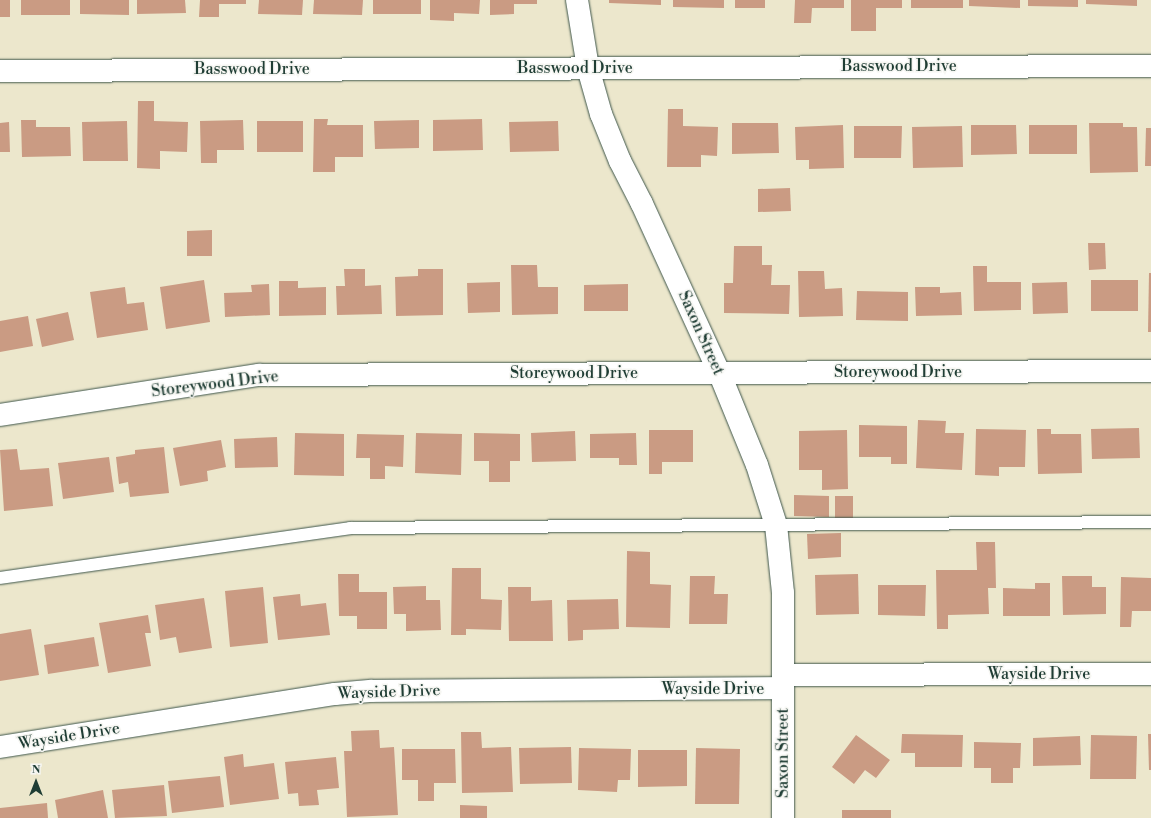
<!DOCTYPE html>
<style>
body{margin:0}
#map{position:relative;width:1151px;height:818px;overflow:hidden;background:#ece7cc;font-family:"Libre Bodoni",serif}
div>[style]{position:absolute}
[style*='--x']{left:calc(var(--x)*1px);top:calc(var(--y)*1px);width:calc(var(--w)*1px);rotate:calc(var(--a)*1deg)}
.building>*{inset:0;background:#ca9b83}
.roads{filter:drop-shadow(0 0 1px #3e564b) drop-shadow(0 0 1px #3e564b)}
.service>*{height:12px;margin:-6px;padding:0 6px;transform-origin:6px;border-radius:6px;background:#fff}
.minor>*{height:22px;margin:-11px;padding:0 11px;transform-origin:11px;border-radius:11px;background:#fff}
.tertiary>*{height:22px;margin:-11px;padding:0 11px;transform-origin:11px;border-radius:11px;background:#fff}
span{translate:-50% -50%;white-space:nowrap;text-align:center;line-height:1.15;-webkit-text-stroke:3px #f6f6f2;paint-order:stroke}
.street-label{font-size:16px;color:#1f3d34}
.north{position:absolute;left:16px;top:762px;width:40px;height:40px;-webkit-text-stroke:3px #f6f6f2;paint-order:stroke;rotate:0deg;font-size:11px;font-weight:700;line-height:16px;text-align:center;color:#1f3d34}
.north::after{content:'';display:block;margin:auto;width:14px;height:18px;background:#1f3d34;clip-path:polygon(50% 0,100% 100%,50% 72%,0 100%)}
</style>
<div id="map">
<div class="building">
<div style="clip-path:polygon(0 0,10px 0,10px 17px,0 17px)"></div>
<div style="clip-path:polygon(21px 0,70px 0,70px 15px,21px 15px)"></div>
<div style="clip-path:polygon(80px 0,129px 0,129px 15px,80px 14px)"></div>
<div style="clip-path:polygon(137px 0,185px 0,186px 13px,137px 14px)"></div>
<div style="clip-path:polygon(200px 0,246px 0,246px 4px,219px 4px,219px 17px,199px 17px)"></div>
<div style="clip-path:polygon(259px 0,303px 0,302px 15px,258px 14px)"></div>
<div style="clip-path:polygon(314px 0,363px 0,362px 15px,313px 14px)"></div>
<div style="clip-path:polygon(373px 0,421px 0,421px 14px,373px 14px)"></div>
<div style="clip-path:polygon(430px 0,480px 0,479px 14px,454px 13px,454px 21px,430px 20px)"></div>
<div style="clip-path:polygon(490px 0,537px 0,537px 4px,514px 4px,514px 14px,490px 15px)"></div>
<div style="clip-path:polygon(609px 0,661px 0,661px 5px,609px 3px)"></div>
<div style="clip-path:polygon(673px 0,724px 0,724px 8px,673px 7px)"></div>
<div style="clip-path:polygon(735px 0,765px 0,765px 8px,735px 8px)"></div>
<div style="clip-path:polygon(795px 0,844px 0,844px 8px,812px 8px,811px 23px,794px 23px)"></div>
<div style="clip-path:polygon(851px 0,902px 0,902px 8px,876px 8px,876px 31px,851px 31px)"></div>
<div style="clip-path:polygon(911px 0,963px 0,963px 8px,911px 8px)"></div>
<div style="clip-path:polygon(969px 0,1020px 0,1020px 8px,969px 6px)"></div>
<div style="clip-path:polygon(1028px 0,1078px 0,1078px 7px,1028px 6px)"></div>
<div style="clip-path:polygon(1086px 0,1137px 0,1137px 6px,1086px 4px)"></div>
<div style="clip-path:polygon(138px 101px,154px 101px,154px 121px,188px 122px,187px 152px,160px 151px,160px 169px,137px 168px)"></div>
<div style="clip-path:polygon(668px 109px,683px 109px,683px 126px,718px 127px,717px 156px,701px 155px,701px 167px,667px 167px)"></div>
<div style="clip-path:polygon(314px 119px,328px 119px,327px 125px,363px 125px,363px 157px,335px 157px,335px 172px,313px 172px)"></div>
<div style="clip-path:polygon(482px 119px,483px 150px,433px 151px,433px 120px)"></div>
<div style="clip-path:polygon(21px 120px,36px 120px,36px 127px,70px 127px,71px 156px,22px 157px)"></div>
<div style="clip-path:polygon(243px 120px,244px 150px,217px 150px,217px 163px,201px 163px,200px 121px)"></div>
<div style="clip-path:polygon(419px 120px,419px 148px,375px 149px,374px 121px)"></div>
<div style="clip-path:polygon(127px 121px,128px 161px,83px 161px,82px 122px)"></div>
<div style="clip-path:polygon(257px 121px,303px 121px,303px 152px,257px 152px)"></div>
<div style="clip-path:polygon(558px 121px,559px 151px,510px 152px,509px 122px)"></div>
<div style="clip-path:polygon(9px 122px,10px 152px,0 152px,0 123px)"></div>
<div style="clip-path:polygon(732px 123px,778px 123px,779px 153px,732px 154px)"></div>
<div style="clip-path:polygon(1089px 123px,1123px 123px,1123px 127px,1137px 127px,1138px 172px,1090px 173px)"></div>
<div style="clip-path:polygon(843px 125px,844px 168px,809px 169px,809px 160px,796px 160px,795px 127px)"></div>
<div style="clip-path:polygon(971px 125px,1016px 125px,1017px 154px,971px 155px)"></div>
<div style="clip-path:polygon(1029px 125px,1077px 125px,1077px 154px,1029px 154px)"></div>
<div style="clip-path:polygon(854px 126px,902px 126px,901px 158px,854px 158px)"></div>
<div style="clip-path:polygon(962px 126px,963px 167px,913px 168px,912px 127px)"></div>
<div style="clip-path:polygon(1146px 128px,1151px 128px,1151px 166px,1145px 166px)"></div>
<div style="clip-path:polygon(790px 188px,791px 211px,758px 212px,758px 189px)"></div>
<div style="clip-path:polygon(212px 230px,212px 256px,187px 256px,187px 231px)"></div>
<div style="clip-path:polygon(1088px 243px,1105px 243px,1106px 269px,1089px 270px)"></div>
<div style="clip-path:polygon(734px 246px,762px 246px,762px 265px,772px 265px,771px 285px,790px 285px,789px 314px,724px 313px,724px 283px,733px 283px)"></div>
<div style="clip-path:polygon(511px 265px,537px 265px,538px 287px,558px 287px,558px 314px,512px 315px)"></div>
<div style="clip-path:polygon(973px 266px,987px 266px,987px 282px,1021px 282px,1021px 310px,974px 311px)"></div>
<div style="clip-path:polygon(344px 269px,365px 269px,365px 286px,381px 285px,382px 314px,337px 315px,336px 286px,345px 286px)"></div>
<div style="clip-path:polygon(418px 269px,443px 269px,443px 315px,396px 316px,395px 277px,418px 276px)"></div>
<div style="clip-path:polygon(798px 271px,824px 271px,825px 289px,842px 288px,843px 316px,799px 317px)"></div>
<div style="clip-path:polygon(1149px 273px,1151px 273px,1151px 332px,1148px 332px)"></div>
<div style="clip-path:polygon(204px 280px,210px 322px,166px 329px,160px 287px)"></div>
<div style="clip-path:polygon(1091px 280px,1138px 280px,1138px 311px,1091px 311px)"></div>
<div style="clip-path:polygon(279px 281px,298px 281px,298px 288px,326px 287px,326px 315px,279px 316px)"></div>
<div style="clip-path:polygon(500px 282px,500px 312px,468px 313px,467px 283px)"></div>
<div style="clip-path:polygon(1067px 282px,1068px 313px,1033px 314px,1032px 283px)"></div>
<div style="clip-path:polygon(269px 284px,270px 315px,225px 317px,224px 293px,252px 292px,251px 285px)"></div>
<div style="clip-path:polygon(628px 284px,628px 311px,584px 311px,584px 285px)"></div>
<div style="clip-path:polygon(125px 287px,127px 304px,144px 302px,148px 330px,97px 338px,90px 292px)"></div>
<div style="clip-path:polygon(915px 287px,940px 287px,940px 293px,961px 292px,962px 315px,916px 316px)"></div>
<div style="clip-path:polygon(857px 291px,908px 292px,908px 321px,856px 320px)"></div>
<div style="clip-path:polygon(68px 312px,74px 340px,42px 347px,36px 319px)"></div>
<div style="clip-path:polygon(28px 316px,33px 346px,0 352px,0 321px)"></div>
<div style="clip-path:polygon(918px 420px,946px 421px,945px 433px,964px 433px,962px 470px,916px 468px)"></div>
<div style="clip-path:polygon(859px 425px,907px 426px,907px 464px,891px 464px,891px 457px,859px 457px)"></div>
<div style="clip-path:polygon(1139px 428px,1140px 458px,1092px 459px,1091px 429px)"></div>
<div style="clip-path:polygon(976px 429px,1026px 430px,1025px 467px,999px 467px,999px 476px,975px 475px)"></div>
<div style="clip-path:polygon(1037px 429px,1051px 429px,1051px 434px,1081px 434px,1082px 473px,1038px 474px)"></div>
<div style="clip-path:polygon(649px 430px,693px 430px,693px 462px,662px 462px,662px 474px,649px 474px)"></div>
<div style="clip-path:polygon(847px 430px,848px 489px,822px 490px,822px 470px,799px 470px,799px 431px)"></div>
<div style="clip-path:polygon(575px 431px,576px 461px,532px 462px,531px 433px)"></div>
<div style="clip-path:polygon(295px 433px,344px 434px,344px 476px,294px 475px)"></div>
<div style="clip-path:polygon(416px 433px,462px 434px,461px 475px,415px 473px)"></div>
<div style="clip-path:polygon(474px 433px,520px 434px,520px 461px,510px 461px,510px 482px,489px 482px,489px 461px,474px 461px)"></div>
<div style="clip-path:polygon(636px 433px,637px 465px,619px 465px,619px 458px,590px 458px,590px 434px)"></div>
<div style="clip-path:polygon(357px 434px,404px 435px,403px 467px,385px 466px,385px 479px,370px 479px,370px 458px,356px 458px)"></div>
<div style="clip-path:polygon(277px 437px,278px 467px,235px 468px,234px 439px)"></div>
<div style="clip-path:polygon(221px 440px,226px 467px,207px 471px,208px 481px,180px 486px,173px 448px)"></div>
<div style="clip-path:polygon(164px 447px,169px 493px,130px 497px,128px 482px,119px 484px,116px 457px,135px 454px,135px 450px)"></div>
<div style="clip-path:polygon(17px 449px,20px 470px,49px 468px,53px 506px,4px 511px,0 450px)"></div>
<div style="clip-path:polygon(109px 457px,114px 492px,63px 499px,58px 463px)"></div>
<div style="clip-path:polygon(794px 495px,829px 496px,829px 517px,794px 516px)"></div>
<div style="clip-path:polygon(835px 496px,853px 496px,853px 518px,835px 518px)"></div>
<div style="clip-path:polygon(841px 533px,841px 557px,808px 559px,807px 534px)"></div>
<div style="clip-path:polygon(976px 542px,995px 542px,996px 588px,988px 588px,989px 614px,948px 615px,948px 629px,937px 629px,936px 570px,977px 570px)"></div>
<div style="clip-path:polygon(627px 551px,650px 552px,650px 584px,671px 585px,670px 628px,626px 627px)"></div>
<div style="clip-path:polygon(452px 568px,481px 568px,481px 599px,502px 600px,501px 630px,466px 629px,466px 635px,451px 635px)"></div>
<div style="clip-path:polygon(338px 574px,359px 574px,359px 592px,387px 592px,387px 629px,357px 629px,357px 616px,339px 616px)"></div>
<div style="clip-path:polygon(858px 574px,859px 614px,816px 615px,815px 575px)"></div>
<div style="clip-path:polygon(690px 576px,715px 576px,714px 594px,728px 594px,727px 624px,689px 624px)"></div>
<div style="clip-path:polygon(1062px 576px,1092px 576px,1092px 587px,1106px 587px,1106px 614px,1063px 615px)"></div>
<div style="clip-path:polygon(1121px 577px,1151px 578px,1151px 611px,1132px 611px,1131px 627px,1120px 627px)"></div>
<div style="clip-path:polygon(1035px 583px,1050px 583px,1050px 616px,1003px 616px,1003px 588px,1035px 589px)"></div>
<div style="clip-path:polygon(878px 585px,926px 585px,925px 616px,878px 615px)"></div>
<div style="clip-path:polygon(426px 586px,426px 600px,440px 600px,441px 630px,406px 631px,406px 614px,394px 614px,393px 587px)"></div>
<div style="clip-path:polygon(263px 587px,268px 643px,230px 647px,225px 591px)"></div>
<div style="clip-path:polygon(508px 587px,531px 587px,531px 601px,552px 600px,553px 641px,509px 641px)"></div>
<div style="clip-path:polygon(300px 594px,301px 606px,326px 603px,330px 635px,278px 640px,273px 597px)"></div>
<div style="clip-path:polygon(204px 598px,212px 648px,179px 653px,176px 637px,160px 640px,155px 605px)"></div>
<div style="clip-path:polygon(618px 599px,619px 629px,583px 630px,583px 640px,568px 641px,567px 600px)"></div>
<div style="clip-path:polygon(148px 615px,151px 633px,145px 633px,151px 666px,108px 673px,99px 623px)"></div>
<div style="clip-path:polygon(31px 629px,39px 675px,0 681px,0 634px)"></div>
<div style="clip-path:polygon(94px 637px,99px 666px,48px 674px,44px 645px)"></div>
<div style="clip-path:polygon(379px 730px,380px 748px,394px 747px,398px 815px,347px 817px,344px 751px,352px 751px,351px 731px)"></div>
<div style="clip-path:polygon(461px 732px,481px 732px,482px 748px,511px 747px,513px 792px,462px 793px)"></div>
<div style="clip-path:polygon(902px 734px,963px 735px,962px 767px,915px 767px,915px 753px,901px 753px)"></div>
<div style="clip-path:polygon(1148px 734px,1151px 734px,1151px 770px,1149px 770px)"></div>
<div style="clip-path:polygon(856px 735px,890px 760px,876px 778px,865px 770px,854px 784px,832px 767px)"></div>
<div style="clip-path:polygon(1091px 735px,1137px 736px,1136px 779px,1090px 779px)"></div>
<div style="clip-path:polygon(1080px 736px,1081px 765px,1033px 766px,1033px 738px)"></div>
<div style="clip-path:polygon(974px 742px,1021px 743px,1020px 768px,1013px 768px,1013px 783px,991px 783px,991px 768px,974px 768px)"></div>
<div style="clip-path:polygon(571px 747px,572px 783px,520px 784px,519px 748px)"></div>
<div style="clip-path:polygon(579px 748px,631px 749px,630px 780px,618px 780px,617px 792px,578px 790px)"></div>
<div style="clip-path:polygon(696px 748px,740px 749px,739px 804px,695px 804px)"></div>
<div style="clip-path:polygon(402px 749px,455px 749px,456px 783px,434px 783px,434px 801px,418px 801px,418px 780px,402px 780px)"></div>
<div style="clip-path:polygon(638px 750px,687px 750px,687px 786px,638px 787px)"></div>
<div style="clip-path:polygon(243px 754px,244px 767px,274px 763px,279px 799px,230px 805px,224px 757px)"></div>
<div style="clip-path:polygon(336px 757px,339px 788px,317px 790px,319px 805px,299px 806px,298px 793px,288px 794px,285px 762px)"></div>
<div style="clip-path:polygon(220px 776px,224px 807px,172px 813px,168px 781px)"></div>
<div style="clip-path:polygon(164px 785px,167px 816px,115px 818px,112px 790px)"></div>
<div style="clip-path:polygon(103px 790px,108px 818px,58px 818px,55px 800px)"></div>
<div style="clip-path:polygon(47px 803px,48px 818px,0 818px,0 808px)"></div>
<div style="clip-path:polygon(460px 805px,487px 806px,487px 818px,460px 818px)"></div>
<div style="clip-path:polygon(842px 810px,891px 810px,891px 818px,842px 818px)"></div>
</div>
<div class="roads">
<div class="service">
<div style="--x:0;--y:578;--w:354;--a:-8.1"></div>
<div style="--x:350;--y:528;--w:801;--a:-0.43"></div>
</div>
<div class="minor">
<div style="--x:577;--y:0;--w:69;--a:80.8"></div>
<div style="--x:588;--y:68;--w:48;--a:74.2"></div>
<div style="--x:601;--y:114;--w:51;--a:68"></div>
<div style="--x:620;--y:161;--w:48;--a:62.9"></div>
<div style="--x:642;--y:204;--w:185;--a:65.4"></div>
<div style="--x:719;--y:372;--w:100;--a:67.8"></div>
<div style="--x:757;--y:465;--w:63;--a:72.4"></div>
<div style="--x:776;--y:525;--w:68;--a:84.1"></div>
<div style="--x:783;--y:593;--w:225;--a:90"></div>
<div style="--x:0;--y:71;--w:1151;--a:-0.25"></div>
<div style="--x:783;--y:675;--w:368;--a:-0.2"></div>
<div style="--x:0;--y:747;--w:339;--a:-9"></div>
<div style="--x:335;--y:694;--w:37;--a:-5"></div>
<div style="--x:372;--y:691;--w:411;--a:-0.4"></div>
</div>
<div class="tertiary">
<div style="--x:0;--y:415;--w:262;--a:-8.8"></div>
<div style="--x:259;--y:375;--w:892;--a:-0.26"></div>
</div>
</div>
<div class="street-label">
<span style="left:899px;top:66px">Basswood Drive</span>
<span style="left:575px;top:68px">Basswood Drive</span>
<span style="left:252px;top:69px">Basswood Drive</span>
<span style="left:701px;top:333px;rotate:66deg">Saxon Street</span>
<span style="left:898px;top:372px">Storeywood Drive</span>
<span style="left:574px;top:373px">Storeywood Drive</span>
<span style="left:215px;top:384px;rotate:-7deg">Storeywood Drive</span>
<span style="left:1039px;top:674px">Wayside Drive</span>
<span style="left:713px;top:689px">Wayside Drive</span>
<span style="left:389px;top:692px;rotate:-2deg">Wayside Drive</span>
<span style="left:69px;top:736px;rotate:-9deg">Wayside Drive</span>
<span style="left:783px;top:753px;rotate:-90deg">Saxon Street</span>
</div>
<div class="north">N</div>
</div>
